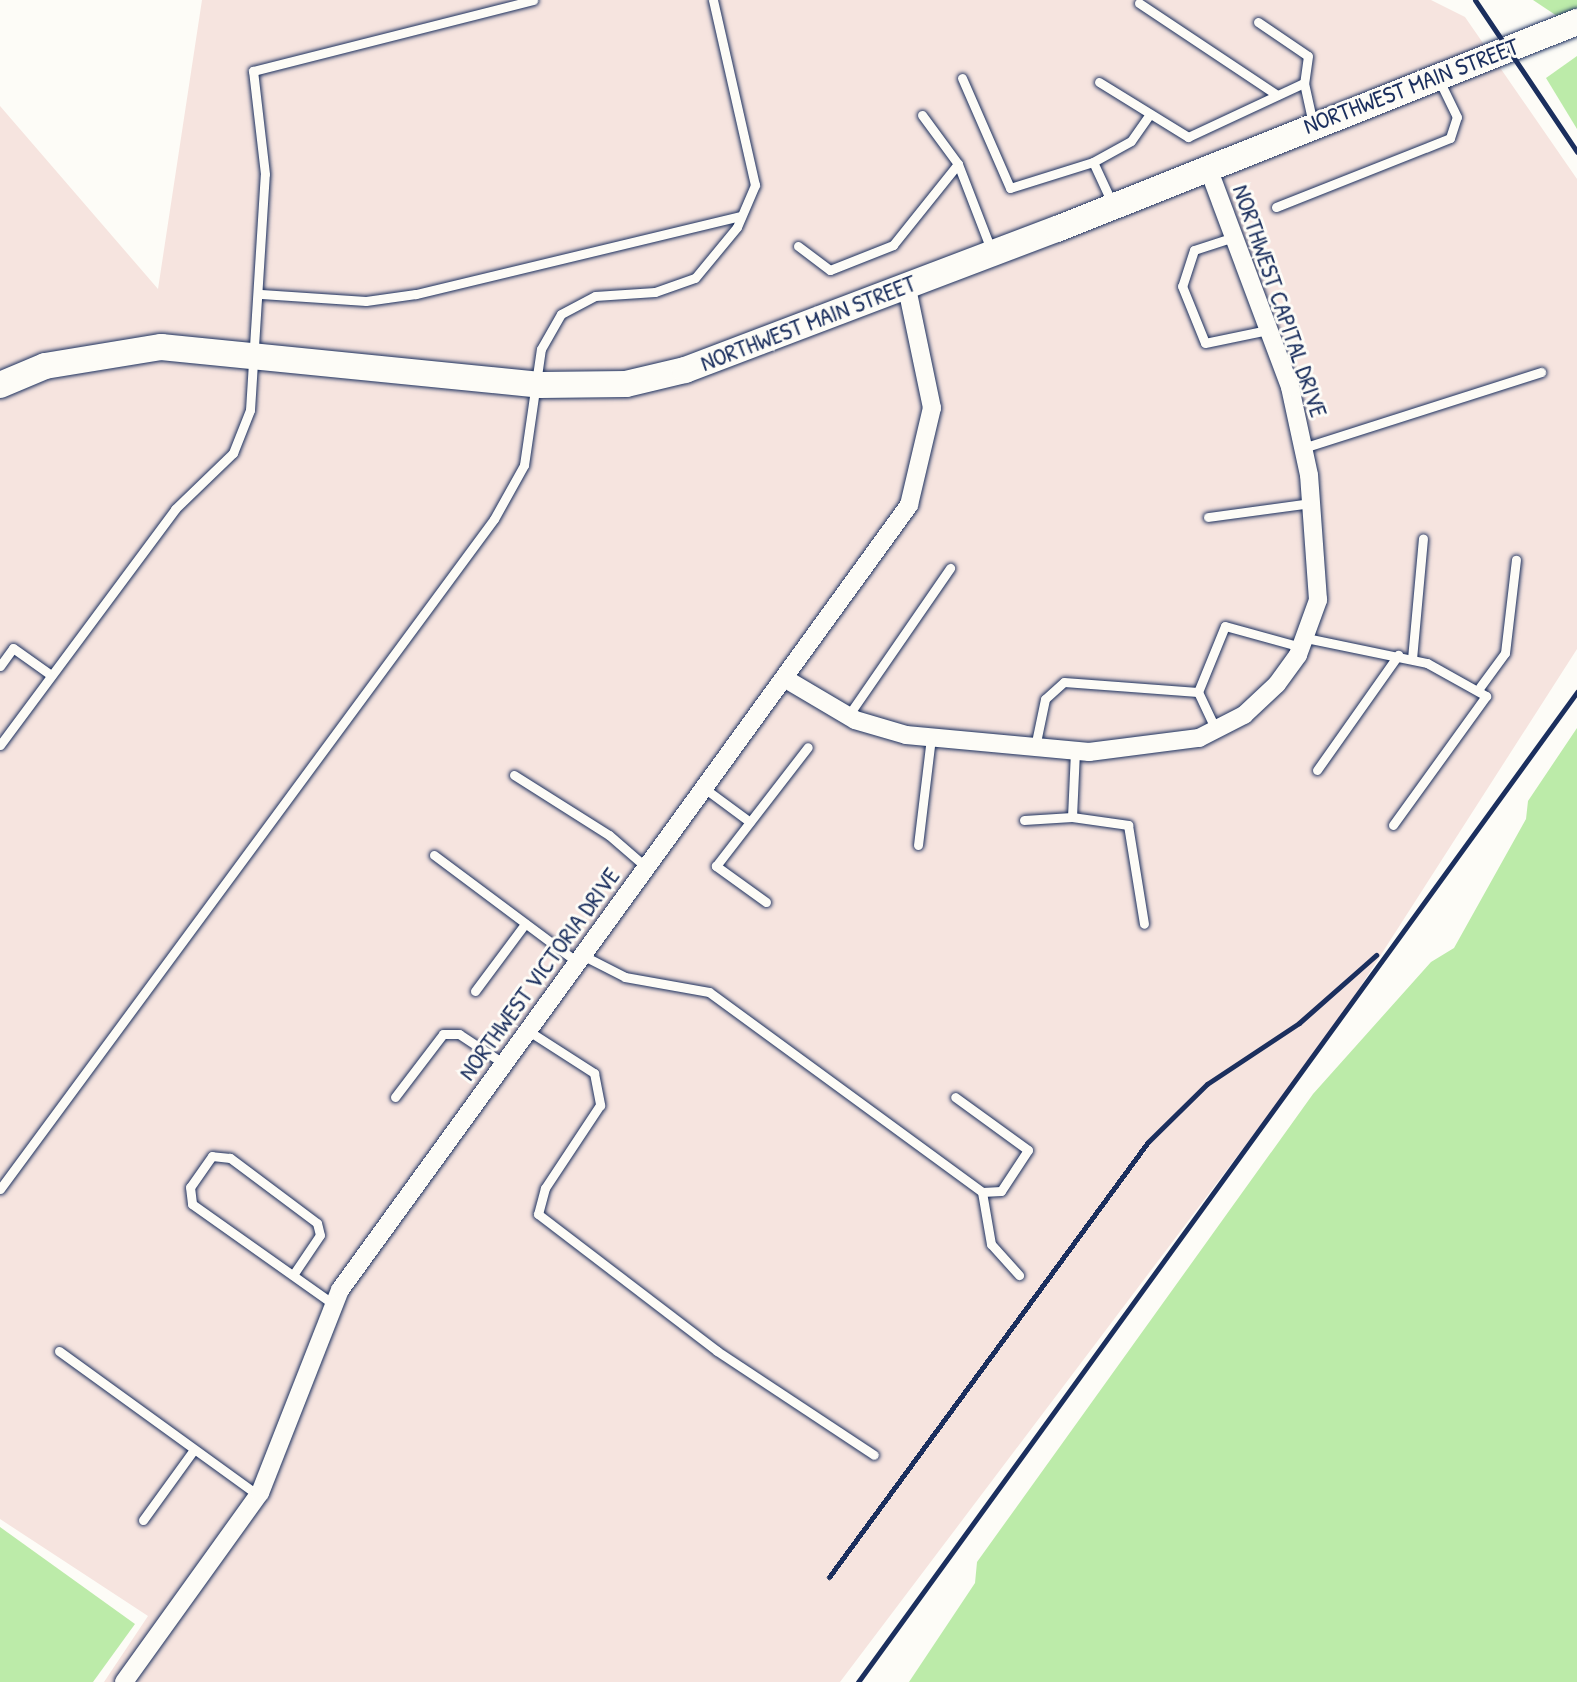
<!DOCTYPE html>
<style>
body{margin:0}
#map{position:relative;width:1577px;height:1682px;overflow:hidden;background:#fdfcf7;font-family:"Patrick Hand",sans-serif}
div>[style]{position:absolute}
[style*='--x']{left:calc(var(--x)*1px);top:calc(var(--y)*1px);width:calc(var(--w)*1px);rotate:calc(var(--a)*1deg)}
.built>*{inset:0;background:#f6e4df}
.green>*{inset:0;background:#bceba9}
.roads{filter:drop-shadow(0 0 2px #1b2f5e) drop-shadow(0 0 2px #1b2f5e)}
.lane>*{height:9px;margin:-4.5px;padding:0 4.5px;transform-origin:4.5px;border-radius:4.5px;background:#fdfcf7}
.street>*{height:18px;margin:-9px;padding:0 9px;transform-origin:9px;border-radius:9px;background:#fdfcf7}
.secondary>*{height:26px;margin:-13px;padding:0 13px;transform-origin:13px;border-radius:13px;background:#fdfcf7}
.rail>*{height:5px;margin:-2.5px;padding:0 2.5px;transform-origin:2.5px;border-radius:2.5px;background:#1b2f5e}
span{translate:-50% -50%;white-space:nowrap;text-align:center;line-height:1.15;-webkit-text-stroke:6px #fdfcf7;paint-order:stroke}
.street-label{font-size:24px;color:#1b2f5e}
</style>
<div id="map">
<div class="built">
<div style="clip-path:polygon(202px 0,1431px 0,1465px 17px,1577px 179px,1577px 649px,1334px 1028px,840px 1682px,104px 1682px,148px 1616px,0 1519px,0 106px,158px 289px)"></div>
</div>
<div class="green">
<div style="clip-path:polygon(1533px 0,1577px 0,1577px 8px,1557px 16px)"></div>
<div style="clip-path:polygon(1577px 56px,1577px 129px,1546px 78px)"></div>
<div style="clip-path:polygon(1577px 728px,1577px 1682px,909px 1682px,975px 1583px,977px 1562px,1313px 1094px,1431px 962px,1454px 948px,1526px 819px,1528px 801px)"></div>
<div style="clip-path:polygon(0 1527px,135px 1624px,93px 1682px,0 1682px)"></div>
</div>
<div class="roads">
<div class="lane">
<div style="--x:1139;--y:3;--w:166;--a:33.7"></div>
<div style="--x:1258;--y:22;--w:60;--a:34.2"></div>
<div style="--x:1308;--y:56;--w:27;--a:98"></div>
<div style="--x:1304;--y:83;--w:42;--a:77.6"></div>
<div style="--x:962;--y:78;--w:120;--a:66.4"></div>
<div style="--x:1010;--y:188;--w:87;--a:-17.4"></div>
<div style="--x:1099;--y:82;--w:105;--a:31.7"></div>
<div style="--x:1188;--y:137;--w:128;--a:-25"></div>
<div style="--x:922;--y:115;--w:61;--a:53.7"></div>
<div style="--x:1113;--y:205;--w:47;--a:-114.9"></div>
<div style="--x:1093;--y:162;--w:43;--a:-28.9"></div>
<div style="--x:1131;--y:141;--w:33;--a:-55"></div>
<div style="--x:1276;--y:207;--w:187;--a:-21.6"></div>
<div style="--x:1450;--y:138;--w:22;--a:-72"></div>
<div style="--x:1457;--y:117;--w:41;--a:-115.9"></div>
<div style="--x:1234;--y:237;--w:42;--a:162"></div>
<div style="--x:1194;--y:250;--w:38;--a:108"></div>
<div style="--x:1182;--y:286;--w:61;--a:68"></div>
<div style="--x:1205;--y:343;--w:64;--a:-11.7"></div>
<div style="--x:798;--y:246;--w:40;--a:37"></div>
<div style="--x:830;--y:270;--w:68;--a:-21.6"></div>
<div style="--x:893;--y:245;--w:104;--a:-51.3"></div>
<div style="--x:958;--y:164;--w:94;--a:68.9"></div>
<div style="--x:261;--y:294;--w:105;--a:3.8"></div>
<div style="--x:366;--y:301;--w:50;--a:-8"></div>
<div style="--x:416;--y:294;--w:334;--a:-13.5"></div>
<div style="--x:1303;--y:448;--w:250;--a:-17.7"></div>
<div style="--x:1208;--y:517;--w:105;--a:-7.7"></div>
<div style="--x:1306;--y:638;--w:124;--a:11.7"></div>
<div style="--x:1427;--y:663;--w:68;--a:29.2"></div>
<div style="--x:1486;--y:696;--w:159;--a:125.8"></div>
<div style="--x:1412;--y:659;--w:121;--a:-84.8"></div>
<div style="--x:0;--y:666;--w:22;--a:-54"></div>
<div style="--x:13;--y:648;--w:47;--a:35.4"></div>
<div style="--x:1480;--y:687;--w:42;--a:-53.7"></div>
<div style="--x:1505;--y:653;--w:94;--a:-83.3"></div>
<div style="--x:848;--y:716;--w:180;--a:-55.4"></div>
<div style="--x:1216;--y:730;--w:42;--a:-115.3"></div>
<div style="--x:1198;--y:692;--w:71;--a:-67.8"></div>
<div style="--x:1225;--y:626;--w:79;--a:15.4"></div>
<div style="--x:0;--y:745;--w:294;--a:-53.4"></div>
<div style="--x:175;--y:509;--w:81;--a:-44"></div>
<div style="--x:233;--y:453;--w:46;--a:-68.4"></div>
<div style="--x:250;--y:410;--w:236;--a:-86.4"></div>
<div style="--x:265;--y:174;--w:104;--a:-96.6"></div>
<div style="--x:253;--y:71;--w:289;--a:-14.2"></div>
<div style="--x:1035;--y:747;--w:49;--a:-78.2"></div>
<div style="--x:1045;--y:699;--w:25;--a:-42"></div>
<div style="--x:1064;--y:682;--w:134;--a:4.3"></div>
<div style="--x:1075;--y:751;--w:66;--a:92.6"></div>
<div style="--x:1072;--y:817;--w:57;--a:8.1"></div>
<div style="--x:1128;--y:825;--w:100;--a:80.8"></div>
<div style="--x:1317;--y:770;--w:141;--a:-54.8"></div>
<div style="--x:514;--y:775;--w:112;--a:32.3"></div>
<div style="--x:609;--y:835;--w:49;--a:40.9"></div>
<div style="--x:704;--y:788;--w:57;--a:36.5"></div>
<div style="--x:1024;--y:820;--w:48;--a:-3.6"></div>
<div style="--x:918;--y:845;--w:108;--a:-83.1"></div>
<div style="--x:434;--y:855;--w:179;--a:36.8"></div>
<div style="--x:766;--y:902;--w:62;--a:-144.2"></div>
<div style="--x:716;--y:866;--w:150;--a:-52.3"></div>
<div style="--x:582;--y:955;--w:48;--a:27.1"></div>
<div style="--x:625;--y:977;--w:85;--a:10.1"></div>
<div style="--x:709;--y:992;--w:338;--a:36.2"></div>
<div style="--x:982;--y:1192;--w:19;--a:-3"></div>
<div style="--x:1001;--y:1191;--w:49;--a:-56.6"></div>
<div style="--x:1028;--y:1150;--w:90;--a:-144"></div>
<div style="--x:475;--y:991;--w:84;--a:-53.3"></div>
<div style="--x:527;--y:1030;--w:80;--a:32.7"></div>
<div style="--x:594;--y:1073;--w:33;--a:79"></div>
<div style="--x:600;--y:1105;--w:100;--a:123.5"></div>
<div style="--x:545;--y:1188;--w:27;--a:105"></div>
<div style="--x:538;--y:1214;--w:225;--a:37.4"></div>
<div style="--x:717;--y:1351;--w:188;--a:33.5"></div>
<div style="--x:395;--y:1097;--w:79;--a:-52.7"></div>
<div style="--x:443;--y:1034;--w:16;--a:0"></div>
<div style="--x:459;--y:1034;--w:53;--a:33.4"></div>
<div style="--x:0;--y:1189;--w:832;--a:-53.6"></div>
<div style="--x:494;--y:519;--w:62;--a:-60.9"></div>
<div style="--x:524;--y:465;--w:117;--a:-81.7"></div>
<div style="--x:541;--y:349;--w:40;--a:-60.3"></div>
<div style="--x:561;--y:314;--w:38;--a:-28"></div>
<div style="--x:595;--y:296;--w:60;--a:-3.8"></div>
<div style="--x:655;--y:292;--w:42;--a:-19.3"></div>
<div style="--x:695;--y:278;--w:66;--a:-50.5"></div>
<div style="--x:737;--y:227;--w:46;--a:-66.8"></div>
<div style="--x:755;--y:185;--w:190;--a:-102.8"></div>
<div style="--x:982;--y:1192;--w:53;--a:80.2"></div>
<div style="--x:991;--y:1244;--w:42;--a:47.9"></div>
<div style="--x:293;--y:1275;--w:48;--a:-56"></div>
<div style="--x:320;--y:1235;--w:12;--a:-104"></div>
<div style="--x:317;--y:1223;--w:109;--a:-143.2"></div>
<div style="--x:230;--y:1158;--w:18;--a:-174"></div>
<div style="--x:212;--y:1156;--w:38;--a:125"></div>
<div style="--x:190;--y:1187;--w:17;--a:83"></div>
<div style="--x:192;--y:1204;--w:173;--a:35.3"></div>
<div style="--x:59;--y:1351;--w:247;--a:35.9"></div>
<div style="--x:143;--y:1520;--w:85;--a:-54.1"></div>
</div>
<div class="street">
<div style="--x:784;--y:678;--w:82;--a:30.6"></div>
<div style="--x:855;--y:720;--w:53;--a:16.4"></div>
<div style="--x:906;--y:735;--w:184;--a:5.3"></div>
<div style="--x:1089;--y:752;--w:111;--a:-7.3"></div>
<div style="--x:1199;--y:738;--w:51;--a:-27.1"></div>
<div style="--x:1244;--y:715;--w:45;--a:-43.2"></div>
<div style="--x:1277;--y:684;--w:36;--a:-54"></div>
<div style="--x:1298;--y:655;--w:59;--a:-70"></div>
<div style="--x:1318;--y:600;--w:125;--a:-94.1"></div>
<div style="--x:1309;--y:475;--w:90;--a:-102.2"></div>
<div style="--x:1290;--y:387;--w:237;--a:-110.5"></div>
<div style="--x:124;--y:1682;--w:233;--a:-54.3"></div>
<div style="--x:260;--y:1493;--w:218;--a:-68.5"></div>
<div style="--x:340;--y:1290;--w:970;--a:-54.06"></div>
<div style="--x:909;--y:505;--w:100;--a:-76.7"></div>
<div style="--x:932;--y:408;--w:127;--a:-101.8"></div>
</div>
<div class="secondary">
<div style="--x:0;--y:385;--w:49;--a:-22.9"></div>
<div style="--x:45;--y:366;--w:118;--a:-9.3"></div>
<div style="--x:161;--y:347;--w:381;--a:5.7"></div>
<div style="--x:540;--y:385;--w:86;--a:-0.7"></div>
<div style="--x:626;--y:384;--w:61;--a:-13.3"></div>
<div style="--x:685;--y:370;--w:398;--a:-20.8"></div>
<div style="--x:1057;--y:229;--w:560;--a:-21.71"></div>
</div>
</div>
<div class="rail">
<div style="--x:1475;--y:0;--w:183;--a:56.1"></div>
<div style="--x:829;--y:1577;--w:539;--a:-53.75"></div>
<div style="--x:1148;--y:1142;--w:83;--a:-44.5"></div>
<div style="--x:1207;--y:1084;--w:110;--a:-33.5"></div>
<div style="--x:1299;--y:1023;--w:103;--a:-41.4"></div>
<div style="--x:858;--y:1682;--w:1224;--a:-54.01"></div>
</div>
<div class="street-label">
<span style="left:1411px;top:86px;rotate:-21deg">NORTHWEST MAIN STREET</span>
<span style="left:1280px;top:301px;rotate:71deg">NORTHWEST CAPITAL DRIVE</span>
<span style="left:808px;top:323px;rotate:-21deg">NORTHWEST MAIN STREET</span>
<span style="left:539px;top:974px;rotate:-54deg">NORTHWEST VICTORIA DRIVE</span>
</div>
</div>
